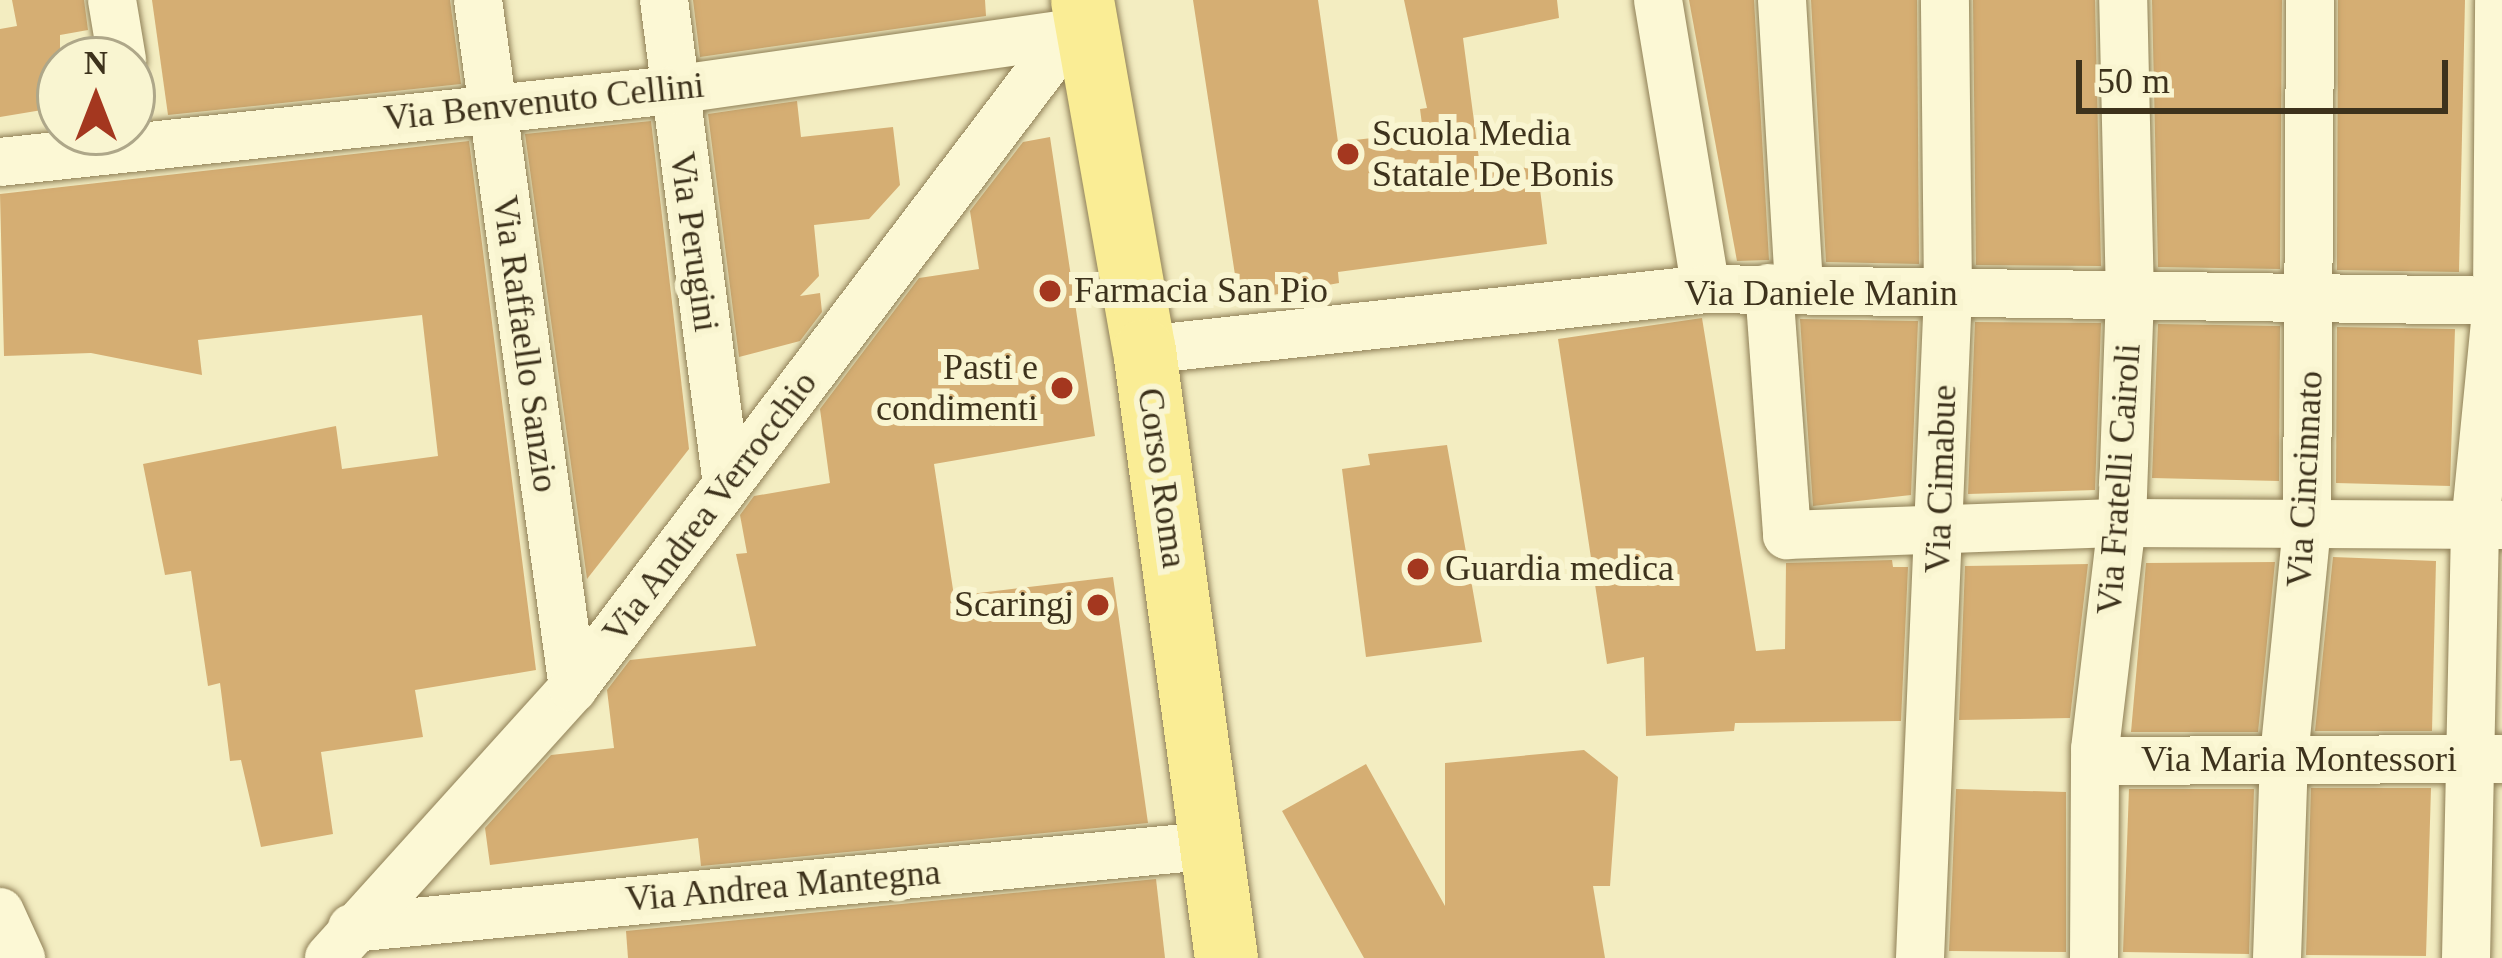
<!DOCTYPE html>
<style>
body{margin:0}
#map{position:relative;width:2502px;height:958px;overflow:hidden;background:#f3edc1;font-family:Georgia,serif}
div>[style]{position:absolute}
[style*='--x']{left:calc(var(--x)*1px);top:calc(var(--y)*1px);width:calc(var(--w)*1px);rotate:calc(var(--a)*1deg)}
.building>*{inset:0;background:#d5ae73}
.roads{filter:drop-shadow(0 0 3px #8f7f56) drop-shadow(0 0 3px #8f7f56)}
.minor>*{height:48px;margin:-24px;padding:0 24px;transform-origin:24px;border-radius:24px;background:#fcf8d5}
.major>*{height:63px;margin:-31.5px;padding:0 31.5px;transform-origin:31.5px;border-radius:31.5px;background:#faed95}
.dots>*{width:33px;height:33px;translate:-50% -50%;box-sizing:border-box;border:6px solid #f9f5d1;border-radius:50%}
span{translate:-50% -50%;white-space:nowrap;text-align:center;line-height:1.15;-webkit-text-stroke:12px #f9f5d1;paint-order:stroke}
.street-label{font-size:36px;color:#3d321c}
.poi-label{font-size:36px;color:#3d321c}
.left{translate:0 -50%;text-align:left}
.right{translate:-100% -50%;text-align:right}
.north{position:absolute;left:36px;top:36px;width:120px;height:120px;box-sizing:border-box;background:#f9f5d1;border:3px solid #aea789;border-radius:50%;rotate:0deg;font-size:33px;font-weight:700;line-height:48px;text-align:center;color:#3d321c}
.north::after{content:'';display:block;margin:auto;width:42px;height:54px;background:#a4371f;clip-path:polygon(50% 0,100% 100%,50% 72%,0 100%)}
.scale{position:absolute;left:2076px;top:60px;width:372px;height:54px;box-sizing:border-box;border:6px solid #3d321c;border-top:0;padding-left:15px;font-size:36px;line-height:42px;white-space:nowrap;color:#3d321c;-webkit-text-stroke:9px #f9f5d1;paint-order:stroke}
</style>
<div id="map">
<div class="building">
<div style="clip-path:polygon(12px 0,84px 0,88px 30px,60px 35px,60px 107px,0 117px,0 29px,17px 26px)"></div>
<div style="clip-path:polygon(152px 0,450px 0,461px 84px,168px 115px)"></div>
<div style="clip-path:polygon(693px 0,985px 0,986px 16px,700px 57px)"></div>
<div style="clip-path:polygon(1193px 0,1318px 0,1338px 142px,1423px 132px,1420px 109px,1427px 108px,1404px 0,1557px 0,1559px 18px,1463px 38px,1481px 174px,1537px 166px,1547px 244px,1338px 272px,1339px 283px,1239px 301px)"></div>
<div style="clip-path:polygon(1689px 0,1754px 0,1769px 260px,1737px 261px)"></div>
<div style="clip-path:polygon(1811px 0,1917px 0,1919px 264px,1826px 262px)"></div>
<div style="clip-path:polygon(1973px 0,2095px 0,2101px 266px,1976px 265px)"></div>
<div style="clip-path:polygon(2152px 0,2282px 0,2280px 269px,2158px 267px)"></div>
<div style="clip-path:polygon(2338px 0,2465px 0,2459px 272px,2337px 270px)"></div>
<div style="clip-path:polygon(797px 101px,801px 137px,893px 127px,900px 185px,869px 219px,814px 225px,819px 276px,800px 296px,820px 293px,822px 312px,800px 341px,739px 357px,708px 114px)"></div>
<div style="clip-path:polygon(651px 121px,689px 449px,587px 579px,525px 134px)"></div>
<div style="clip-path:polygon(1050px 137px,1095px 436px,934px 464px,954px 596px,1113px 577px,1148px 823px,701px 866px,698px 838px,490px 865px,485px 828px,551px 755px,614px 748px,607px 690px,630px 660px,756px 646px,736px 554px,747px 553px,740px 515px,754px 496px,830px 483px,820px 409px,919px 278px,979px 269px,970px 211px,1023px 142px)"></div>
<div style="clip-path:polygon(469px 141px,536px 670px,415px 690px,423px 737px,321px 752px,333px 834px,261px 847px,241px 760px,230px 761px,220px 683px,208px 686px,191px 571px,165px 575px,143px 464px,336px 426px,342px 469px,438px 456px,422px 315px,198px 340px,202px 375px,91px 353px,4px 356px,0 194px)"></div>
<div style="clip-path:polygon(1702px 318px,1756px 651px,1785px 649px,1786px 563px,1892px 560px,1893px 567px,1908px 567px,1901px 721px,1735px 723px,1734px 731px,1646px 736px,1644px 657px,1607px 664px,1558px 339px)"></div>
<div style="clip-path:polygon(1800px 319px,1918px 321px,1911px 495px,1813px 506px)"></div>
<div style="clip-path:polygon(1975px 322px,2101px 323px,2095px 490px,1968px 494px)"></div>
<div style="clip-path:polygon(2158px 324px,2280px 326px,2279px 481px,2152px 478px)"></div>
<div style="clip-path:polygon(2337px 327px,2455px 329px,2450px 486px,2336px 483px)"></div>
<div style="clip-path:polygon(1447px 445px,1482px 642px,1366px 657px,1342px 469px,1370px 465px,1368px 454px)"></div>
<div style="clip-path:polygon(2333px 557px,2436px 561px,2432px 731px,2315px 731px)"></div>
<div style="clip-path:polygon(2275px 562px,2258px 732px,2131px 732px,2146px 563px)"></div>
<div style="clip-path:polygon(2088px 564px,2070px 718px,1959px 720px,1965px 566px)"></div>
<div style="clip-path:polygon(1584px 750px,1618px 777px,1610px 886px,1593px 886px,1605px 958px,1364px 958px,1282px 811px,1366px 764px,1445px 906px,1445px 763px)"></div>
<div style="clip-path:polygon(2311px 788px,2431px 788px,2426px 956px,2306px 955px)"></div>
<div style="clip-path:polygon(1956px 789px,2066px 792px,2066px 952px,1949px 951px)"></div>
<div style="clip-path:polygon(2129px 789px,2254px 789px,2249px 954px,2123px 952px)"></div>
<div style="clip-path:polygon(1156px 879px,1165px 958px,628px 958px,626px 931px)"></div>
</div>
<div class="roads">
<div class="minor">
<div style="--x:112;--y:0;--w:61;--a:80.5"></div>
<div style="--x:478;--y:0;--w:695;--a:82.14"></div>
<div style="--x:664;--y:0;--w:487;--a:82.6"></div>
<div style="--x:1658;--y:0;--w:293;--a:80.6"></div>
<div style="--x:1782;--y:0;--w:288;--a:86.6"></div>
<div style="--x:0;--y:162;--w:677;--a:-6.11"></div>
<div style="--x:673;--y:90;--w:416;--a:-8.1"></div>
<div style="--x:1769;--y:288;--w:248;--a:85.8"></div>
<div style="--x:1787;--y:535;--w:335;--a:-2.1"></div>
<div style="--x:2122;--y:523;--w:380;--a:0.3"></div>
<div style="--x:1144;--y:350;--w:565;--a:-6.19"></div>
<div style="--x:1706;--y:289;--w:796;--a:0.86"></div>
<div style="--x:2095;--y:761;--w:407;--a:-0.3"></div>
<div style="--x:0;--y:912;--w:51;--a:65.5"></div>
<div style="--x:352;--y:928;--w:867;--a:-5.49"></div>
<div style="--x:329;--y:958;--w:364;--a:-47.9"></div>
<div style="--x:573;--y:688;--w:818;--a:-52.85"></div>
<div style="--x:1920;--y:958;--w:665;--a:-87.59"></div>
<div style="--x:1948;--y:294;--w:294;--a:-90.6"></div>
<div style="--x:2094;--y:958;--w:209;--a:-89.7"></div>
<div style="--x:2095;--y:749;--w:228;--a:-83.2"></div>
<div style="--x:2122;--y:523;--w:224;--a:-88"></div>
<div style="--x:2130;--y:299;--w:299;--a:-91.3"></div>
<div style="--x:2277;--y:958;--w:201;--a:-88"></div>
<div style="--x:2284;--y:757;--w:232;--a:-84.3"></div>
<div style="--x:2307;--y:526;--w:526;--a:-89.67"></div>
<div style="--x:2466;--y:958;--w:432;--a:-88.8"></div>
<div style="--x:2475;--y:526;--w:226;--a:-84.4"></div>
<div style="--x:2497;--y:301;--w:301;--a:-89.6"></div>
</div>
<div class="major">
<div style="--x:1082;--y:0;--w:355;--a:80"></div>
<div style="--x:1144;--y:350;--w:614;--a:82.32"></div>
</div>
</div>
<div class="dots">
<div style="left:1348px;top:154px;background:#a4371f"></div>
<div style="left:1050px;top:291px;background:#a4371f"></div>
<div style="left:1062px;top:388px;background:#a4371f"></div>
<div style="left:1418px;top:569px;background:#a4371f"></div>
<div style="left:1098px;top:605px;background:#a4371f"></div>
</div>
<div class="street-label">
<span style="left:544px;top:102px;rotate:-6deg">Via Benvenuto Cellini</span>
<span style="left:694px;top:242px;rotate:82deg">Via Perugini</span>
<span style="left:1821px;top:294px">Via Daniele Manin</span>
<span style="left:525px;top:344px;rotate:82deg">Via Raffaello Sanzio</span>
<span style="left:1162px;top:478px;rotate:82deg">Corso Roma</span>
<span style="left:1941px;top:479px;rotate:-88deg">Via Cimabue</span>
<span style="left:2119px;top:479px;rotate:-86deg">Via Fratelli Cairoli</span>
<span style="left:2305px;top:479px;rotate:-87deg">Via Cincinnato</span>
<span style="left:710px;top:507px;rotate:-53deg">Via Andrea Verrocchio</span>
<span style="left:2299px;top:760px">Via Maria Montessori</span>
<span style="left:783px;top:886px;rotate:-5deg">Via Andrea Mantegna</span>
</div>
<div class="poi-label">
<span class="left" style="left:1372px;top:154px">Scuola Media<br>Statale De Bonis</span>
<span class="left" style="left:1074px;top:291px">Farmacia San Pio</span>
<span class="right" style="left:1038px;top:388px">Pasti e<br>condimenti</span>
<span class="left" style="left:1445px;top:569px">Guardia medica</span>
<span class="right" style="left:1074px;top:605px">Scaringj</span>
</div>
<div class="north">N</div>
<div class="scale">50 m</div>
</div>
